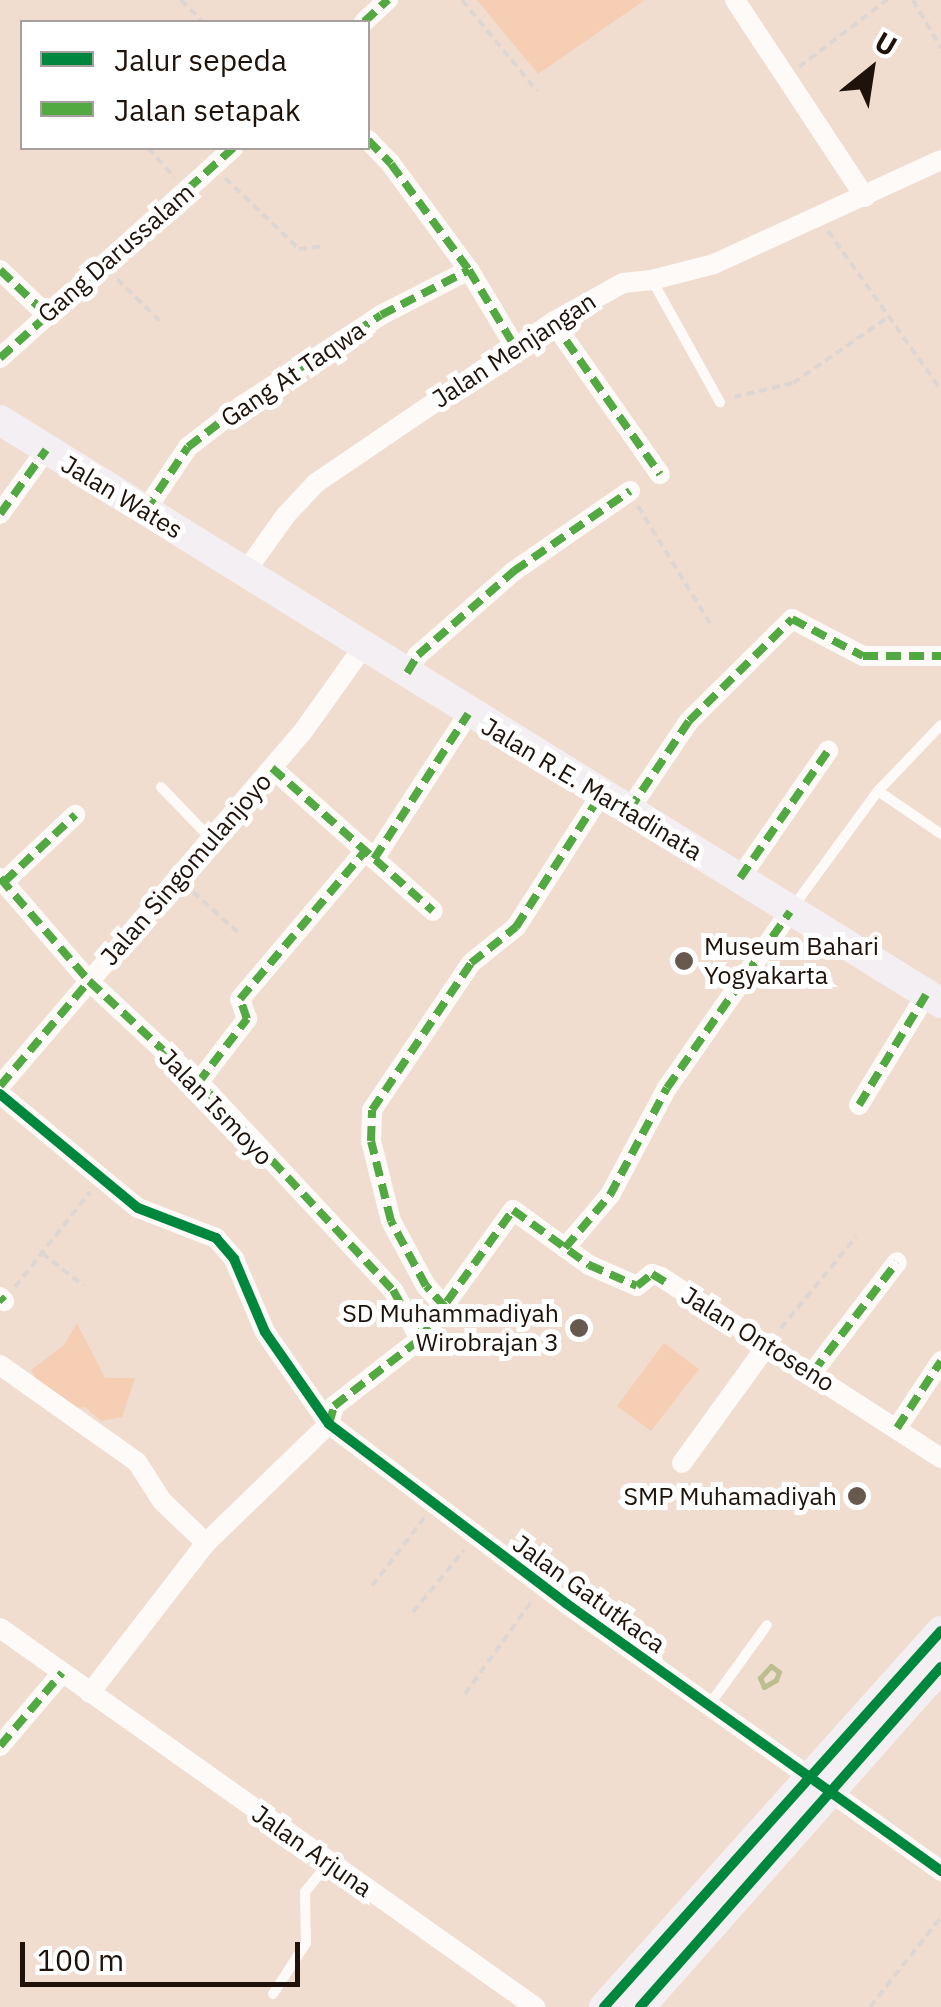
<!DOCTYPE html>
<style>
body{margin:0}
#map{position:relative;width:941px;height:2007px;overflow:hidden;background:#f1ddcf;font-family:"IBM Plex Sans",sans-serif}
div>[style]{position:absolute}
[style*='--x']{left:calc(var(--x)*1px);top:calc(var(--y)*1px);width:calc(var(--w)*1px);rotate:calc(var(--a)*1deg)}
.green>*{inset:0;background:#f5ceb4}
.stream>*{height:5px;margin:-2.5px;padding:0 2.5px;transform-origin:2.5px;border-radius:2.5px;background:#bdbe8f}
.path>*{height:4px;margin-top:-2px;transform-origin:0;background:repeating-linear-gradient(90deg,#ddd6d2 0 8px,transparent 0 13px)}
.service>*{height:10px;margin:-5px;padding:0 5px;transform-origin:5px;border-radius:5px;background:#fdfaf8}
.minor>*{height:20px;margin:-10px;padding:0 10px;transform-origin:10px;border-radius:10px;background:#fdfaf8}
.primary>*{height:30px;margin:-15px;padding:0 15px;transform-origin:15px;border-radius:15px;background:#f3eff2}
.quiet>*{height:8px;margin-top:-4px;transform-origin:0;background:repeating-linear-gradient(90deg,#52a841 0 15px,transparent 0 23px)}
.cycleway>*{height:10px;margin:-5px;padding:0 5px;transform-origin:5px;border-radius:5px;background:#00873e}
.dots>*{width:28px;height:28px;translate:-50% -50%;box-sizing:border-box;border:5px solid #fff;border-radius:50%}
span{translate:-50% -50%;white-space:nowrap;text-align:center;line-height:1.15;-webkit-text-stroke:10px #fff;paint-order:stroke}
.street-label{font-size:25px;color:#1e120a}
.poi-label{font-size:25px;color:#1e120a}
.left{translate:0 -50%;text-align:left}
.right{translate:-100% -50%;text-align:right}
.legend{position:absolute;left:20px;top:20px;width:350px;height:130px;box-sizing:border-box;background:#fff;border:2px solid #a5a09d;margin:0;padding:12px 18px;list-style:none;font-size:30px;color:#1e120a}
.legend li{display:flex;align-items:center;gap:20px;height:50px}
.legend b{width:50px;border:2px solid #a5a09d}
.north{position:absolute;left:821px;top:20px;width:100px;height:100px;-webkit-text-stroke:8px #fff;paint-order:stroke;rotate:30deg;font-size:28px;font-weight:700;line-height:40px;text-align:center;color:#1e120a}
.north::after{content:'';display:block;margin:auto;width:35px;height:45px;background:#1e120a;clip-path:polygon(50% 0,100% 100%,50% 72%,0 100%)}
.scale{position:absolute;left:20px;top:1942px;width:280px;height:45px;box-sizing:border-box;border:5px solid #1e120a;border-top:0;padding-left:12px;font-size:30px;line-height:35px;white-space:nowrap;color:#1e120a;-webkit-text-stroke:8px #fff;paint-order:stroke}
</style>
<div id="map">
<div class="green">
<div style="clip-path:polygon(477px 0,645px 0,538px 74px)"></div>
<div style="clip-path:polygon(77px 1323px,105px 1378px,135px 1378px,122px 1417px,101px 1421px,85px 1407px,63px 1409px,24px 1384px,35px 1377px,31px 1370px,64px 1345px)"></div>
<div style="clip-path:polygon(664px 1343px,699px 1369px,651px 1431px,617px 1406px)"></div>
</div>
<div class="stream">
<div style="--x:771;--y:1666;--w:10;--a:37"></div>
<div style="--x:779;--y:1672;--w:9;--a:111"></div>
<div style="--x:776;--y:1680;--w:14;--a:150"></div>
<div style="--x:764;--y:1687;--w:10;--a:-114"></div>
<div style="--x:760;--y:1678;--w:16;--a:-47"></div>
</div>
<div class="path">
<div style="--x:181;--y:0;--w:31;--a:45"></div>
<div style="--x:462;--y:0;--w:118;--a:50.5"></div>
<div style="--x:913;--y:0;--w:56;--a:59.7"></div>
<div style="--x:799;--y:67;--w:111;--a:-37.3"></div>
<div style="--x:148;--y:148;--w:40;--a:48"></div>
<div style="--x:225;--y:178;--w:103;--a:43.8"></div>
<div style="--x:299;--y:249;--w:26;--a:-7"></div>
<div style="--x:828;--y:231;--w:195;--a:54.6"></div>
<div style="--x:117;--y:279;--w:60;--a:44.3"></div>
<div style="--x:734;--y:397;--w:61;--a:-13.3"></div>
<div style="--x:793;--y:383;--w:114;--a:-34.7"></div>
<div style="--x:638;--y:506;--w:140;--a:58.5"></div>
<div style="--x:193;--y:892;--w:64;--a:41.9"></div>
<div style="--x:42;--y:1253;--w:53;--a:38.2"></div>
<div style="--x:15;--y:1287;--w:121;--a:-51.7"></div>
<div style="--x:781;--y:1328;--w:118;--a:-50.5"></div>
<div style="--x:372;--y:1586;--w:87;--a:-52.5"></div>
<div style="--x:413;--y:1612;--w:80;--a:-50.6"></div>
<div style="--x:465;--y:1694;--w:113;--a:-54.3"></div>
<div style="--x:870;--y:2007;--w:115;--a:-51.7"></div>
</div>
<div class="service">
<div style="--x:652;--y:280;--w:140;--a:60.9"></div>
<div style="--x:161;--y:787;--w:72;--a:46.1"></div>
<div style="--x:881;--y:793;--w:73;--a:34.3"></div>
<div style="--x:793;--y:907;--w:144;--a:-53.8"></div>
<div style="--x:878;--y:791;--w:91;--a:-46.3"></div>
<div style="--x:710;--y:1704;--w:97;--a:-54.2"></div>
<div style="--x:273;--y:1994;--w:61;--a:-57.1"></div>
<div style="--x:306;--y:1943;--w:51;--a:-91.1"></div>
<div style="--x:305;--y:1892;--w:38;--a:-51"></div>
</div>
<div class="minor">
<div style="--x:735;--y:0;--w:236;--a:56.6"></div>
<div style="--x:364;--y:22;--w:33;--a:-43"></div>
<div style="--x:368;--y:140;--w:33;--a:46"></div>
<div style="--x:391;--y:164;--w:132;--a:53.7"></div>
<div style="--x:469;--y:270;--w:90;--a:59.1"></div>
<div style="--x:0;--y:270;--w:64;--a:43.7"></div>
<div style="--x:553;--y:322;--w:186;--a:54.9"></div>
<div style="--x:0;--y:358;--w:314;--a:-42"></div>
<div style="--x:145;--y:511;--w:77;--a:-56.1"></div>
<div style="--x:188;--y:447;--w:66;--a:-37.6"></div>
<div style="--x:240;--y:407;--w:168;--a:-33.1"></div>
<div style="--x:381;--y:315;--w:99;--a:-27.1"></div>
<div style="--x:0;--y:514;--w:79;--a:-54.3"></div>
<div style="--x:246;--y:571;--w:69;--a:-54.5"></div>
<div style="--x:286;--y:515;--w:44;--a:-46.8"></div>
<div style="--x:316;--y:483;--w:287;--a:-34.2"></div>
<div style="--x:553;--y:322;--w:80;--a:-29.1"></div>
<div style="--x:623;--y:283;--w:29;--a:-6"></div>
<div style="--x:652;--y:280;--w:64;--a:-14.5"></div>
<div style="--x:714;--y:264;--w:250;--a:-24.6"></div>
<div style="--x:407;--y:673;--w:21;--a:-59"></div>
<div style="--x:418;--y:655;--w:128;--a:-41.2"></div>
<div style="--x:514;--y:571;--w:141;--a:-34.6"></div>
<div style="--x:272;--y:768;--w:215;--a:41.6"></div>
<div style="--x:629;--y:810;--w:107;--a:-56"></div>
<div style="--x:689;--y:721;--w:145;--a:-44.7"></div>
<div style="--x:792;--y:619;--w:80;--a:27.5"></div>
<div style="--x:863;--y:656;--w:78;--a:0"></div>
<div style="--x:374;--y:859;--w:173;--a:-57"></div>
<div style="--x:0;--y:878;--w:136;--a:49.2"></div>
<div style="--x:89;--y:981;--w:164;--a:43"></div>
<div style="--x:209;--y:1093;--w:270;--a:47"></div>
<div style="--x:393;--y:1290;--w:56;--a:61.1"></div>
<div style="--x:740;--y:878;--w:155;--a:-55.3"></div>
<div style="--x:4;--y:882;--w:98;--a:-43.3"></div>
<div style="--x:198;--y:1083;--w:81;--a:-52.6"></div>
<div style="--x:247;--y:1019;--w:21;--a:-109"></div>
<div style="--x:240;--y:999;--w:194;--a:-49.8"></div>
<div style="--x:0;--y:1086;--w:468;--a:-49.5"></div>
<div style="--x:304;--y:730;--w:103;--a:-54.5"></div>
<div style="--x:0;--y:1094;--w:179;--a:39.6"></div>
<div style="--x:138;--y:1208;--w:84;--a:21"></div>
<div style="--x:216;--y:1238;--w:28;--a:49"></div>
<div style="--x:234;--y:1259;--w:79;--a:67"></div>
<div style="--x:265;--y:1332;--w:112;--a:55.2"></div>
<div style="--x:329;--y:1424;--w:298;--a:37.1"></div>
<div style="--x:567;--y:1604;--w:460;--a:35.5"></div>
<div style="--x:859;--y:1105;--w:129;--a:-58.7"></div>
<div style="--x:565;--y:1248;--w:70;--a:-49.7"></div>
<div style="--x:610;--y:1195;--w:121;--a:-62"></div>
<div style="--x:667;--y:1088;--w:215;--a:-55.1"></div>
<div style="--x:0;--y:1297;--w:6;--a:45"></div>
<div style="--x:445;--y:1307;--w:28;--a:-132"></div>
<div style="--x:426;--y:1286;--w:74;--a:-118.3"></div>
<div style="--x:391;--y:1221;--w:82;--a:-104"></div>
<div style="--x:371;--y:1141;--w:31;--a:-88"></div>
<div style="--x:372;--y:1110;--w:177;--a:-56"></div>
<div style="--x:471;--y:963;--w:58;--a:-38.7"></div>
<div style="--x:516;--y:927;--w:159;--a:-57.3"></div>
<div style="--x:0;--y:1365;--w:168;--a:35.3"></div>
<div style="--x:137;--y:1462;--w:46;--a:57.3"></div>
<div style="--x:162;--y:1501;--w:61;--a:43.7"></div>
<div style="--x:813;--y:1372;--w:138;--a:-52.6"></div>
<div style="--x:329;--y:1424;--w:19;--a:-74"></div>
<div style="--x:334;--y:1406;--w:109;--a:-37.9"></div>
<div style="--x:420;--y:1339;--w:159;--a:-54.2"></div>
<div style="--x:513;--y:1210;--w:94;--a:35.9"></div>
<div style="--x:589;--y:1265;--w:52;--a:23.6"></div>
<div style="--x:637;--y:1286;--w:19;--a:-39"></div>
<div style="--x:652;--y:1274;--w:9;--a:18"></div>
<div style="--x:661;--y:1277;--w:333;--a:32.9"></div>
<div style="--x:897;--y:1428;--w:80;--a:-56.7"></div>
<div style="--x:682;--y:1463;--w:148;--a:-54.1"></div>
<div style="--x:0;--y:1628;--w:656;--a:35.31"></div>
<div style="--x:90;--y:1693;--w:190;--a:-52.3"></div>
<div style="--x:206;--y:1543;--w:171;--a:-44.1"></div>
<div style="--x:0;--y:1746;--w:96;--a:-49.7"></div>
</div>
<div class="primary">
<div style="--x:0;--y:420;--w:1107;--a:31.78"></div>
<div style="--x:604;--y:2007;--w:505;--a:-48.13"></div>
<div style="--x:640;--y:2007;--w:454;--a:-48.5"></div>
</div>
<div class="quiet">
<div style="--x:364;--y:22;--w:33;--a:-43"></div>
<div style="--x:368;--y:140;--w:33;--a:46"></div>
<div style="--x:391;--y:164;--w:132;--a:53.7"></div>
<div style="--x:469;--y:270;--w:90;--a:59.1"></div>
<div style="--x:0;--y:270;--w:64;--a:43.7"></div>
<div style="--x:553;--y:322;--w:186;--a:54.9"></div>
<div style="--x:0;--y:358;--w:314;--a:-42"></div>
<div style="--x:145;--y:511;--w:77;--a:-56.1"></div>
<div style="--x:188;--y:447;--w:66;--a:-37.6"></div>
<div style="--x:240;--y:407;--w:168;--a:-33.1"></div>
<div style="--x:381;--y:315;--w:99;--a:-27.1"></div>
<div style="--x:0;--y:514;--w:79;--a:-54.3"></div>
<div style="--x:407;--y:673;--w:21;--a:-59"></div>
<div style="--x:418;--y:655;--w:128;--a:-41.2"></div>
<div style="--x:514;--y:571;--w:141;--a:-34.6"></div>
<div style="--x:272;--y:768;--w:215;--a:41.6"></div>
<div style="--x:629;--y:810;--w:107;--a:-56"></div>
<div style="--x:689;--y:721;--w:145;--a:-44.7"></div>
<div style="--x:792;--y:619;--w:80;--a:27.5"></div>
<div style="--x:863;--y:656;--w:78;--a:0"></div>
<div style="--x:374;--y:859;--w:173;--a:-57"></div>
<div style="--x:0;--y:878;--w:136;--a:49.2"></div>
<div style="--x:89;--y:981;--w:164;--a:43"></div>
<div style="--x:209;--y:1093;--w:270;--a:47"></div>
<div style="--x:393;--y:1290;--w:56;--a:61.1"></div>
<div style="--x:740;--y:878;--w:155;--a:-55.3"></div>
<div style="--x:4;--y:882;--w:98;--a:-43.3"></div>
<div style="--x:198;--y:1083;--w:81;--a:-52.6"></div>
<div style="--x:247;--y:1019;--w:21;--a:-109"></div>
<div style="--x:240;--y:999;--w:194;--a:-49.8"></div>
<div style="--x:0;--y:1086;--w:138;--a:-49.7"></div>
<div style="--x:859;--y:1105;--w:129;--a:-58.7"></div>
<div style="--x:565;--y:1248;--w:70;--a:-49.7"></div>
<div style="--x:610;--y:1195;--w:121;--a:-62"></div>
<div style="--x:667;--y:1088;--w:215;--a:-55.1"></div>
<div style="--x:0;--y:1297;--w:6;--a:45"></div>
<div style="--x:445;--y:1307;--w:28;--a:-132"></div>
<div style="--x:426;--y:1286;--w:74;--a:-118.3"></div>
<div style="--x:391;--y:1221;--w:82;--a:-104"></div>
<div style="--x:371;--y:1141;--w:31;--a:-88"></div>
<div style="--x:372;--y:1110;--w:177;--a:-56"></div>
<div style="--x:471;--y:963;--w:58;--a:-38.7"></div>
<div style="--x:516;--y:927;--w:159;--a:-57.3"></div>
<div style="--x:813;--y:1372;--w:138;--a:-52.6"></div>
<div style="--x:329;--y:1424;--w:19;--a:-74"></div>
<div style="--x:334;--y:1406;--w:109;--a:-37.9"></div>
<div style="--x:420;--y:1339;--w:159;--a:-54.2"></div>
<div style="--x:513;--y:1210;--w:94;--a:35.9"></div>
<div style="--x:589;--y:1265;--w:52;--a:23.6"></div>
<div style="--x:637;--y:1286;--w:19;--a:-39"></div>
<div style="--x:652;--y:1274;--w:21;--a:31"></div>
<div style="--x:897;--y:1428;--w:80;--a:-56.7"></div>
<div style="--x:0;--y:1746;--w:96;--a:-49.7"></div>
</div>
<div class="cycleway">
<div style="--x:0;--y:1094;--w:179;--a:39.6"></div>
<div style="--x:138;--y:1208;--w:84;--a:21"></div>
<div style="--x:216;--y:1238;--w:28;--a:49"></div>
<div style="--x:234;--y:1259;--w:79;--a:67"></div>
<div style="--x:265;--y:1332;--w:112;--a:55.2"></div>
<div style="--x:329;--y:1424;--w:298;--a:37.1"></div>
<div style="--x:567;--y:1604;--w:460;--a:35.5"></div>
<div style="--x:604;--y:2007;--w:505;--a:-48.13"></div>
<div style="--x:640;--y:2007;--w:454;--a:-48.5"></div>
</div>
<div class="dots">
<div style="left:684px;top:961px;background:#68594f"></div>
<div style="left:579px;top:1328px;background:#68594f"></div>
<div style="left:857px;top:1496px;background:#68594f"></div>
</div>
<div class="street-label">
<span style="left:116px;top:253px;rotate:-41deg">Gang Darussalam</span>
<span style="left:514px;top:350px;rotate:-33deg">Jalan Menjangan</span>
<span style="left:293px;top:374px;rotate:-34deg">Gang At Taqwa</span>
<span style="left:122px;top:497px;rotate:31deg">Jalan Wates</span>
<span style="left:592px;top:789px;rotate:31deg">Jalan R.E. Martadinata</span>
<span style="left:186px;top:869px;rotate:-49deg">Jalan Singomulanjoyo</span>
<span style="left:216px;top:1107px;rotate:46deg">Jalan Ismoyo</span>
<span style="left:758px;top:1339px;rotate:32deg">Jalan Ontoseno</span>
<span style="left:589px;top:1594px;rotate:36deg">Jalan Gatutkaca</span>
<span style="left:312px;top:1851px;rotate:35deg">Jalan Arjuna</span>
</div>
<div class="poi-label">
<span class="left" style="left:704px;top:961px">Museum Bahari<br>Yogyakarta</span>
<span class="right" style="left:559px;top:1328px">SD Muhammadiyah<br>Wirobrajan 3</span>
<span class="right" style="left:837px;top:1496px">SMP Muhamadiyah</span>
</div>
<ul class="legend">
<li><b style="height:12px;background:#00873e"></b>Jalur sepeda</li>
<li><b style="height:12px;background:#52a841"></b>Jalan setapak</li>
</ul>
<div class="north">U</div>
<div class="scale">100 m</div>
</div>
